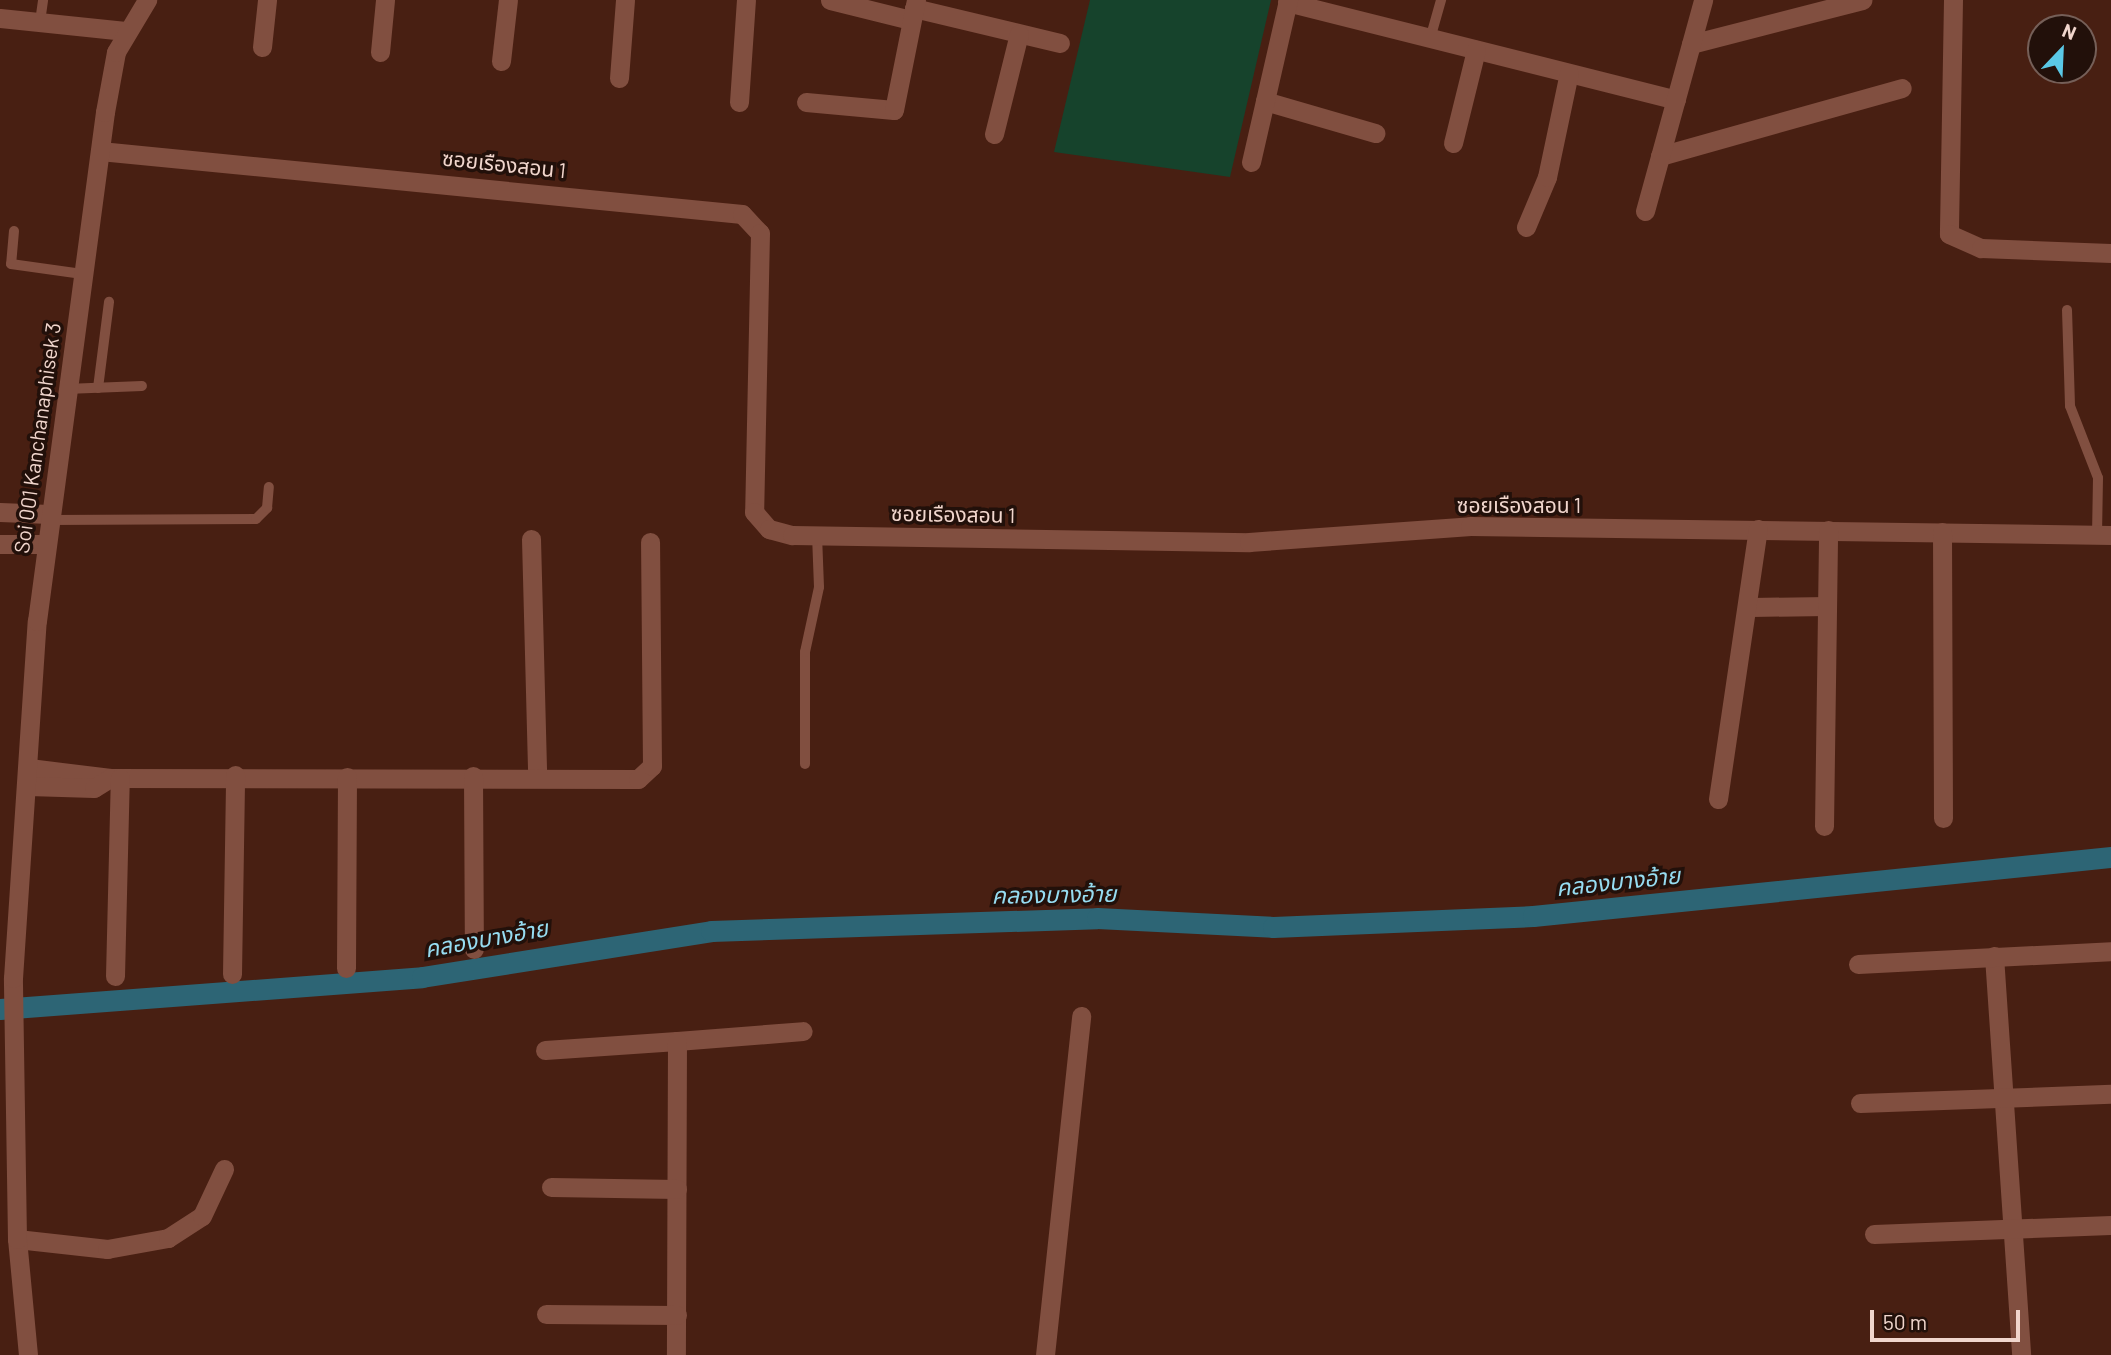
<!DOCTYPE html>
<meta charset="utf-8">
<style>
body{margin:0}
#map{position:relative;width:2111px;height:1355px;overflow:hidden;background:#481f12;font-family:Barlow,"Noto Sans Thai",sans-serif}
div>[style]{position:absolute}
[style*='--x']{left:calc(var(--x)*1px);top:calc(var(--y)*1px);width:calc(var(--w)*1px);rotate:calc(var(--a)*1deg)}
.green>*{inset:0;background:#16432c}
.canal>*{height:21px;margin:-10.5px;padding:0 10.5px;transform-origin:10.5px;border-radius:10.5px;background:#2d6575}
.service>*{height:10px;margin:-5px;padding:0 5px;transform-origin:5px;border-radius:5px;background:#814f40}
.minor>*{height:19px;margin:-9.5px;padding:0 9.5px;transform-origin:9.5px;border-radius:9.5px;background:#814f40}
.tertiary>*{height:19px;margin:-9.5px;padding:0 9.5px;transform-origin:9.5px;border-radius:9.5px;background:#814f40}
span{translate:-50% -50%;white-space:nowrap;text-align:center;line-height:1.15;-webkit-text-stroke:7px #22100a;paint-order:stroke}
.street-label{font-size:21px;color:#f1d6cd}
.water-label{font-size:23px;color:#96dcf1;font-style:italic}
.north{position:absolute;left:2027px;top:14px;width:70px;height:70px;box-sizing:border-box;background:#22100a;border:2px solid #755f58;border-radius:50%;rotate:23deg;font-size:19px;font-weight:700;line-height:28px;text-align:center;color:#f1d6cd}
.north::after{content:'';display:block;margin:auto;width:24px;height:32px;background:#5ac8e6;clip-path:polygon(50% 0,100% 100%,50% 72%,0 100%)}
.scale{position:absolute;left:1870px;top:1310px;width:150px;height:32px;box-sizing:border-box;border:4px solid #f1d6cd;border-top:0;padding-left:9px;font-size:21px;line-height:24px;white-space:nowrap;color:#f1d6cd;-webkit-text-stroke:5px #22100a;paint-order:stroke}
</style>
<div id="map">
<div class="green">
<div style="clip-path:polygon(1090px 0,1271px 0,1230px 177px,1054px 152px)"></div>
</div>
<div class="canal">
<div style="--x:0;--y:1009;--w:423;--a:-4.3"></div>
<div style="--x:422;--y:977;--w:293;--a:-9"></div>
<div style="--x:711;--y:931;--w:386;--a:-1.9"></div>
<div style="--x:1097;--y:918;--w:176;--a:2.9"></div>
<div style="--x:1273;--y:927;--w:260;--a:-2.4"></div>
<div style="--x:1533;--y:916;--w:581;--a:-5.83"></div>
</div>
<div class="service">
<div style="--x:40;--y:22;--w:22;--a:-82"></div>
<div style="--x:1430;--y:39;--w:41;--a:-74.2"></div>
<div style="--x:14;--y:231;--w:33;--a:95"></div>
<div style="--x:11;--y:264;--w:72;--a:8"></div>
<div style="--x:2067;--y:310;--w:96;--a:88.2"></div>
<div style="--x:2070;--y:406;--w:77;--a:68.7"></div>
<div style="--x:2098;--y:478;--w:57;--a:91"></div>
<div style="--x:98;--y:388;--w:87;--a:-82.7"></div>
<div style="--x:66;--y:389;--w:76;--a:-2.3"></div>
<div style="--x:49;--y:520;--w:207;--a:-0.3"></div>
<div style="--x:256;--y:519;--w:16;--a:-45"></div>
<div style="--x:267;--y:508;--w:21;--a:-85"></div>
<div style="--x:805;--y:764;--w:112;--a:-90"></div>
<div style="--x:805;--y:652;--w:66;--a:-77.8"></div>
<div style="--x:819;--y:587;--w:51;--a:-92.2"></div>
</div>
<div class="minor">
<div style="--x:830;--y:0;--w:83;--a:13.9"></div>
<div style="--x:1953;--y:0;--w:234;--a:91"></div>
<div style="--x:1949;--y:234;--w:35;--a:24"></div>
<div style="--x:1981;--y:248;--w:130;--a:2.2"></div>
<div style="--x:1287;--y:2;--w:401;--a:14.1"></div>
<div style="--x:914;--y:8;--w:150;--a:13.5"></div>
<div style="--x:0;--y:18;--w:126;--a:5.9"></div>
<div style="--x:1691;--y:44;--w:177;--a:-14.4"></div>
<div style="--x:262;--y:47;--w:47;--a:-83.9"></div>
<div style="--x:380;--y:52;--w:52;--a:-84.5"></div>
<div style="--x:501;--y:61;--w:61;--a:-83.5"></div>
<div style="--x:619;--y:78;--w:78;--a:-85.6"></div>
<div style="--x:1265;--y:101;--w:115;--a:16.2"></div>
<div style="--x:739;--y:102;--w:102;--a:-86.1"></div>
<div style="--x:806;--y:102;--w:88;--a:5.2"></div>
<div style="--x:894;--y:110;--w:112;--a:-78.7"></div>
<div style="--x:994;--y:134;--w:103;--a:-76"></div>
<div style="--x:1453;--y:143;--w:96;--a:-76.1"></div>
<div style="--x:100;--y:151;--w:645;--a:5.6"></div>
<div style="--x:742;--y:214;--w:26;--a:47"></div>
<div style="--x:760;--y:233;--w:279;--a:91.2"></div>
<div style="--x:754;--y:512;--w:23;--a:49"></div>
<div style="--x:769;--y:529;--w:24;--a:15"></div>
<div style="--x:792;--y:535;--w:457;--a:0.9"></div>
<div style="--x:1249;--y:542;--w:222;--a:-4.1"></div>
<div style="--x:1470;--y:526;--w:641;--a:0.8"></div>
<div style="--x:1660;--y:156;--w:251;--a:-15.7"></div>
<div style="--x:1251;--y:162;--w:166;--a:-77.1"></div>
<div style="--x:1645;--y:211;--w:219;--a:-74.6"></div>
<div style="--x:1526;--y:227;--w:54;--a:-67.2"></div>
<div style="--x:1547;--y:177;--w:106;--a:-78.1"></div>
<div style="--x:0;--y:512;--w:49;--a:2.3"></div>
<div style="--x:1942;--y:532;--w:286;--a:89.8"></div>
<div style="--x:531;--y:539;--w:236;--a:88.5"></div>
<div style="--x:0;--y:544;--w:46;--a:0"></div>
<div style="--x:1751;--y:607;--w:76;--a:-0.8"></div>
<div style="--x:29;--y:768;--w:82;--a:7"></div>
<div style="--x:110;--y:778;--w:528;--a:0.11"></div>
<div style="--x:638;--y:779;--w:19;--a:-43"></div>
<div style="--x:652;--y:766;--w:224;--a:-90.5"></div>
<div style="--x:473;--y:776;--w:173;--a:89.7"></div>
<div style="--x:28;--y:786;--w:66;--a:1.7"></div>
<div style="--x:94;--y:788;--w:19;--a:-32"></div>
<div style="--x:1718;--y:799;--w:273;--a:-81.6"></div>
<div style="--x:1824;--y:826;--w:296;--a:-89.2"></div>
<div style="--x:1994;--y:956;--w:400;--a:86.1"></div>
<div style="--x:1858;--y:964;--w:253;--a:-2.9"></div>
<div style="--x:346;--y:968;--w:191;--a:-89.7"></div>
<div style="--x:232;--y:974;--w:199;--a:-89.1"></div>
<div style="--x:115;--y:976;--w:198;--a:-88.6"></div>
<div style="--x:677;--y:1041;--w:126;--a:-4.5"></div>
<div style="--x:545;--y:1050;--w:132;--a:-3.9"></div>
<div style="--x:677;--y:1041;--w:314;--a:90.2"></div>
<div style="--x:1860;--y:1103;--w:251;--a:-2.1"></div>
<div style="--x:551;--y:1187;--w:126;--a:0.9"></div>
<div style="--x:1874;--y:1234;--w:237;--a:-2.2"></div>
<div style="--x:17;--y:1239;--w:91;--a:6.3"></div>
<div style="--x:107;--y:1249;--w:62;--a:-10.2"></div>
<div style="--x:168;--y:1238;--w:40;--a:-32.9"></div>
<div style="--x:202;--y:1216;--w:52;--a:-64.9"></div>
<div style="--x:546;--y:1314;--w:131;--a:0.4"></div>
<div style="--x:1045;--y:1355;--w:341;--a:-83.9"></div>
</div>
<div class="tertiary">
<div style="--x:28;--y:1355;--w:117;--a:-95.4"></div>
<div style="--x:17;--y:1239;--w:261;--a:-90.9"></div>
<div style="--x:13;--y:978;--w:358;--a:-86.2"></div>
<div style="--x:37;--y:621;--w:514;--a:-82.39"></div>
<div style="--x:105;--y:112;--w:61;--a:-79.6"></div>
<div style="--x:116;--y:52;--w:61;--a:-59.2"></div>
</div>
<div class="street-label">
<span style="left:504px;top:164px;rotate:6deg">ซอยเรืองสอน 1</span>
<span style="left:37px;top:438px;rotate:-82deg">Soi 001 Kanchanaphisek 3</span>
<span style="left:1519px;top:505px">ซอยเรืองสอน 1</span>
<span style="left:953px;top:514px;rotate:1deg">ซอยเรืองสอน 1</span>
</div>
<div class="water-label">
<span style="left:1618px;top:881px;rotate:-6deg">คลองบางอ้าย</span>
<span style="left:1054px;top:894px;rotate:-1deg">คลองบางอ้าย</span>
<span style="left:486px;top:938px;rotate:-10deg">คลองบางอ้าย</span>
</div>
<div class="north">N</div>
<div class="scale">50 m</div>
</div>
